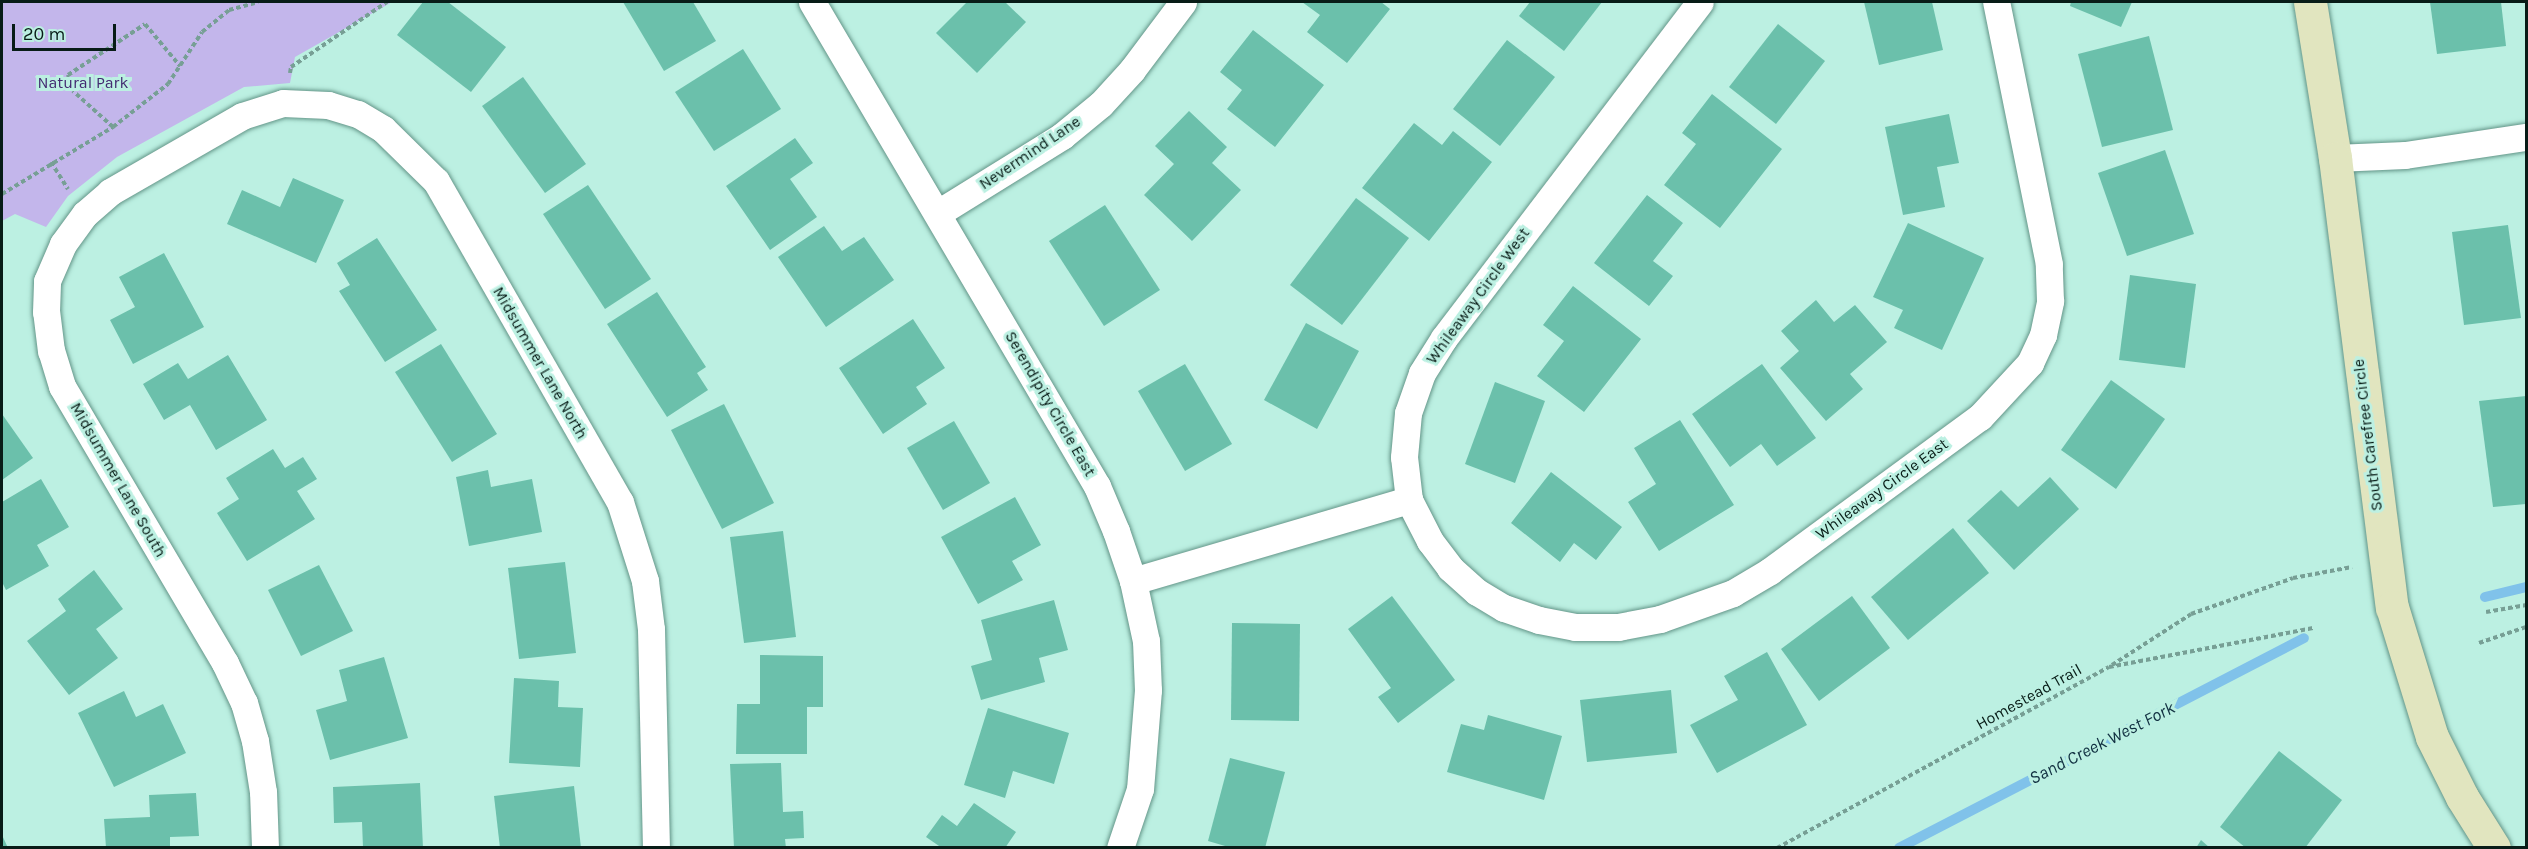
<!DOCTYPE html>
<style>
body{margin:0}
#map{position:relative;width:2528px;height:849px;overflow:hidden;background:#bcf0e2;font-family:Karla,sans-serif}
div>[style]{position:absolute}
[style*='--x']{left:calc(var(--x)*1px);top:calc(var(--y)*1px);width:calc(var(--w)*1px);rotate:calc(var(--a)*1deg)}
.green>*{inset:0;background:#c3b6eb}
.stream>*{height:10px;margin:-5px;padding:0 5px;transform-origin:5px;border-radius:5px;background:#80c2ea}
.building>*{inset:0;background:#6bc0ab}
.path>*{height:4px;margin-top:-2px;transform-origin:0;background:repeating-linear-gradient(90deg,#779f95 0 4.5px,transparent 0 7.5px)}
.roads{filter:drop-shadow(0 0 2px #639588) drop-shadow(0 0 2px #639588)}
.minor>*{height:27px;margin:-13.5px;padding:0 13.5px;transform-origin:13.5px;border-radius:13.5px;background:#fff}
.secondary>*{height:33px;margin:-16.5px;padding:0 16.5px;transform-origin:16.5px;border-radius:16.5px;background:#e1e5bf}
span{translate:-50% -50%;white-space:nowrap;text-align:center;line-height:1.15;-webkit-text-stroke:6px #bcf0e2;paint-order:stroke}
.park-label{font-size:16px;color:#432a71}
.street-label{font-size:16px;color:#081c17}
.water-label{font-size:18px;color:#113041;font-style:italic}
.frame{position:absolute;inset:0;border:3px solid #081c17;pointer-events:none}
.scale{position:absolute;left:12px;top:24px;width:104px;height:27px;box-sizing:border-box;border:3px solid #081c17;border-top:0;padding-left:8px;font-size:18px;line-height:21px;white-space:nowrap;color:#081c17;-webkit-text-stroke:4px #bcf0e2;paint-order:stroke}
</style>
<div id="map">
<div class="green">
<div style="clip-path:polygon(2px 2px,392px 2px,295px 57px,290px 83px,244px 87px,117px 157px,68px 196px,46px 227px,15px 214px,2px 221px)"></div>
</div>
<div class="stream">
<div style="--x:2485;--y:597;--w:42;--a:-13.7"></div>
<div style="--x:1899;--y:848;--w:456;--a:-27.4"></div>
</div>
<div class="building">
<div style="clip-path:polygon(423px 2px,448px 2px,506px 47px,471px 92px,397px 35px)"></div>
<div style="clip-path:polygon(623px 2px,693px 2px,716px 41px,664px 71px)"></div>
<div style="clip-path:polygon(967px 2px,1005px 2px,1026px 22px,977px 73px,936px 33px)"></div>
<div style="clip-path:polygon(1302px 2px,1381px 2px,1390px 9px,1347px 63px,1307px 32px,1320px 15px)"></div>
<div style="clip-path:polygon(1530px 2px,1602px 2px,1564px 51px,1519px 16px)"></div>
<div style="clip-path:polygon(1864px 2px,1932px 2px,1943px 50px,1879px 65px)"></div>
<div style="clip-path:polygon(2071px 2px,2132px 2px,2121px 27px,2070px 6px)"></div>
<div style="clip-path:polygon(2430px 2px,2501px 2px,2506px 46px,2437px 54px)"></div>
<div style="clip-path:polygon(1778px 24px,1825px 61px,1776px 124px,1729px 87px)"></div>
<div style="clip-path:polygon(1253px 30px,1324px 85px,1275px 147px,1227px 109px,1242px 90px,1220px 72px)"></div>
<div style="clip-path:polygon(2149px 36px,2173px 130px,2102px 147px,2078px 54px)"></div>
<div style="clip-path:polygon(1507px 40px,1555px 77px,1500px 146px,1453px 109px)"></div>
<div style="clip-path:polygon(743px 49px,781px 109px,714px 151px,675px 92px)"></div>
<div style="clip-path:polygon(523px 77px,586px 164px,545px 193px,482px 106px)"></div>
<div style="clip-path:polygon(1712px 94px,1782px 149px,1720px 228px,1664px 185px,1696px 144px,1682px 133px)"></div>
<div style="clip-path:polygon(1189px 111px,1227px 147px,1212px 163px,1241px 190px,1192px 241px,1144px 195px,1174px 164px,1155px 146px)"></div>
<div style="clip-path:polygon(1949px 114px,1959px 163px,1937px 167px,1945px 207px,1903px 215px,1885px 127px)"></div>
<div style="clip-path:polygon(1414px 123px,1442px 145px,1453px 131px,1492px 162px,1429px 241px,1362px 188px)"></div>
<div style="clip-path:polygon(795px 138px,813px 163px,790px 179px,817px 217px,770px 250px,726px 186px)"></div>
<div style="clip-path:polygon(2165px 150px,2194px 234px,2127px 256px,2098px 173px)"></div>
<div style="clip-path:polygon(293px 178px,344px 200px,316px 263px,227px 224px,242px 190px,280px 207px)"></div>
<div style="clip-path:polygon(588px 185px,651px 279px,605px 309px,543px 214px)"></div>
<div style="clip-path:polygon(1647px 195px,1683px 223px,1653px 261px,1673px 276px,1649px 306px,1594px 263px)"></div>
<div style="clip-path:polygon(1356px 198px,1409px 238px,1342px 325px,1290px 285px)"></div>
<div style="clip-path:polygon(1105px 205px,1160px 290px,1104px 326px,1049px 241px)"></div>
<div style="clip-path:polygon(1908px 223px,1984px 258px,1942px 350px,1894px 328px,1903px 310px,1873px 297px)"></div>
<div style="clip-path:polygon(2508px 225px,2521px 318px,2464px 325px,2452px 232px)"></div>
<div style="clip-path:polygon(824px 226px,842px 251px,864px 237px,894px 280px,826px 327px,778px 257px)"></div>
<div style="clip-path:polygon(377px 238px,437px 330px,385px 362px,339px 291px,350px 285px,337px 263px)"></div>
<div style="clip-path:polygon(164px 253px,204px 327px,133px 364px,110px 320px,135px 307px,119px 277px)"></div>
<div style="clip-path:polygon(2130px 275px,2196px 284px,2185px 368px,2119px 360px)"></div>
<div style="clip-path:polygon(1573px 286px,1641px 339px,1584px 412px,1537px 376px,1564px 341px,1543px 325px)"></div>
<div style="clip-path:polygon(657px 292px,706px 367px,697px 373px,708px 390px,667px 417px,607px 324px)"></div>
<div style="clip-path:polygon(1816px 300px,1834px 322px,1855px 305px,1887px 342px,1850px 374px,1863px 389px,1826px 421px,1780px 368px,1799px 351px,1781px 331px)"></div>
<div style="clip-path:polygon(913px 319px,945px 368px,916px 387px,927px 404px,883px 434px,839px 368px)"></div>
<div style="clip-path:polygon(1306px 323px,1359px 351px,1317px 429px,1264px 400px)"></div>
<div style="clip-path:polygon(441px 344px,497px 434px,452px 462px,395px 372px)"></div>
<div style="clip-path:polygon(228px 355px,267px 420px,216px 450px,190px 405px,164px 420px,143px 384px,178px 363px,188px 379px)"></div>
<div style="clip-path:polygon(1185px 364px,1232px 444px,1185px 471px,1138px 391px)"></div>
<div style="clip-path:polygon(1762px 364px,1816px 438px,1777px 466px,1761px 444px,1730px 467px,1692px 414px)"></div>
<div style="clip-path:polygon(2111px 380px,2165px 419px,2116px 489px,2061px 450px)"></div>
<div style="clip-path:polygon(1495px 382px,1545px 401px,1515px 483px,1465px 464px)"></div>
<div style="clip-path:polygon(2526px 396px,2526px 504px,2493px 507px,2479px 401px)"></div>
<div style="clip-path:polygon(724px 404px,774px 503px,722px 529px,671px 430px)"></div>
<div style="clip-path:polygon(2px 414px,33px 458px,2px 480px)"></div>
<div style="clip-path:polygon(1680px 420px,1734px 505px,1659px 551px,1628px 502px,1656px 484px,1634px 448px)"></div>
<div style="clip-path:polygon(954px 421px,990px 483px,943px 510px,907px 448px)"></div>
<div style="clip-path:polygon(273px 449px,285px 468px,303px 457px,317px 479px,297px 491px,315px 519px,247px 561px,217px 513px,239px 499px,226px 478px)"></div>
<div style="clip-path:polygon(488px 470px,491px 487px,532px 479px,542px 532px,469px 546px,456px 477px)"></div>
<div style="clip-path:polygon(1551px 472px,1622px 527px,1596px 560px,1574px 543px,1560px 562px,1511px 523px)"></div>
<div style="clip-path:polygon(2050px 477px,2079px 509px,2014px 570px,1967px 521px,2001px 490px,2018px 507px)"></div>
<div style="clip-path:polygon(41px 479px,69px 527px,37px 545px,49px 566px,6px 590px,2px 582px,2px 502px)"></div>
<div style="clip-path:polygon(1015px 497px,1041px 545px,1012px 561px,1023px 580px,978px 604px,941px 537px)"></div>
<div style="clip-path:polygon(1953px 528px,1989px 573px,1908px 640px,1871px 597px)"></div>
<div style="clip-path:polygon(783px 531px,796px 637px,744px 643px,730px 537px)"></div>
<div style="clip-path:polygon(565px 562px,576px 653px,519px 659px,508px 568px)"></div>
<div style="clip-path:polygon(319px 565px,353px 631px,301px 656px,268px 590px)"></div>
<div style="clip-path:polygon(94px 570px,123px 609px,96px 629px,118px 658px,69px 695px,27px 641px,66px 611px,58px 599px)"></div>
<div style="clip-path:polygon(1392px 596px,1455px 680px,1398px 723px,1378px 697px,1391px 688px,1348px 629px)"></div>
<div style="clip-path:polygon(1852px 596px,1890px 648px,1819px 701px,1781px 649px)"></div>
<div style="clip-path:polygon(1054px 600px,1068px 650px,1039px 658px,1045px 682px,981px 700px,971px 666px,992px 660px,981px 620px)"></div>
<div style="clip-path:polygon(1232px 623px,1300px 624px,1299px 721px,1231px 720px)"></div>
<div style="clip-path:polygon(1767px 652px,1807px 725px,1717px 773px,1690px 725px,1738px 700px,1724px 676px)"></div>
<div style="clip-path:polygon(760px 655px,823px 656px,823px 707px,807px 707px,807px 754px,736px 754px,737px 704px,760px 704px)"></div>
<div style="clip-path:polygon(384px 657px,408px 738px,330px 760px,316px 710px,347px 701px,339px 670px)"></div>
<div style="clip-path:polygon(514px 678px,559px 681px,558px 707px,583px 708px,580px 767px,509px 763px)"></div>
<div style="clip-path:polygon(1671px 690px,1677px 753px,1587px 762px,1580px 700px)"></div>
<div style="clip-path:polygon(124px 691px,136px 717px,163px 704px,186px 753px,114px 787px,78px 713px)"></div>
<div style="clip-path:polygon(988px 708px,1069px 733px,1054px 784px,1013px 771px,1005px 798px,964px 785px)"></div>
<div style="clip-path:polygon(1488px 715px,1562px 736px,1544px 800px,1447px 772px,1461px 724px,1484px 730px)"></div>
<div style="clip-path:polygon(2279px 751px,2342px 800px,2305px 848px,2246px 848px,2220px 827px)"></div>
<div style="clip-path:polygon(1230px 758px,1285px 772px,1265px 848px,1232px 848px,1208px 841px)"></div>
<div style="clip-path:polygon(781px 763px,783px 812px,803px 811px,804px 838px,785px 839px,786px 848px,734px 848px,730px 764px)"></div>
<div style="clip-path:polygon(420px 783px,423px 848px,363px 848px,362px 822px,334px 823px,333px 787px)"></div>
<div style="clip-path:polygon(574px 786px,581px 848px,500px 848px,494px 796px)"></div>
<div style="clip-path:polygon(196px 793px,199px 836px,170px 837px,170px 848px,106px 848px,104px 819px,150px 817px,149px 795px)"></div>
<div style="clip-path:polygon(974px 803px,1016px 832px,1005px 848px,942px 848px,926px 837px,942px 815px,957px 826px)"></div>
<div style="clip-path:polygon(2px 835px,8px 848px,2px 848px)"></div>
<div style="clip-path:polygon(2201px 840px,2210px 848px,2196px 848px)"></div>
</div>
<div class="path">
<div style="--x:290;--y:73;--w:6;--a:-81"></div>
<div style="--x:291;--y:67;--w:116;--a:-34.1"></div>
<div style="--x:113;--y:127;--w:54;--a:-138"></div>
<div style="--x:73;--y:91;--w:17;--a:-107"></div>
<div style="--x:68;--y:75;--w:92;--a:-33.5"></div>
<div style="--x:145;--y:24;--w:55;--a:50.2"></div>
<div style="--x:51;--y:162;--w:32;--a:58"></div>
<div style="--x:2;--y:194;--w:130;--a:-31.1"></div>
<div style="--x:113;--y:127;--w:70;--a:-38"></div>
<div style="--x:168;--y:84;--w:62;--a:-56.8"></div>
<div style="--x:202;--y:32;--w:35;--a:-39"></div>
<div style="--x:229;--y:10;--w:30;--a:-15"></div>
<div style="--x:2486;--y:612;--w:41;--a:-9.9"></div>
<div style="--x:2479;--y:643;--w:50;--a:-18.8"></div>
<div style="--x:2112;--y:665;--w:94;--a:-32.8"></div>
<div style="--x:2191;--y:614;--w:108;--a:-19.4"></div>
<div style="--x:2293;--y:578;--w:60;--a:-10.6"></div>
<div style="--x:1777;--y:848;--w:378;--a:-28.6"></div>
<div style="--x:2109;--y:667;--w:209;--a:-10.8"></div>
</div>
<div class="roads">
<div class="minor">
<div style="--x:812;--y:2;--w:562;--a:59.51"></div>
<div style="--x:1097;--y:486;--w:49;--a:67.1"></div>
<div style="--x:1116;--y:531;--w:53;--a:71.2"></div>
<div style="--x:1133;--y:581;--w:61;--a:77.8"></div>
<div style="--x:1146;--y:641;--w:49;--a:87.7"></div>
<div style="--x:1148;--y:690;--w:99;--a:94.6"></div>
<div style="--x:1140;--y:789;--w:62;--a:108.7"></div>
<div style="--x:2335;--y:158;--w:70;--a:-2.5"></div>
<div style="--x:2405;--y:155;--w:122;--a:-8.5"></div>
<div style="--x:938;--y:213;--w:146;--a:-31.8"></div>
<div style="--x:1062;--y:136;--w:50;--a:-39.4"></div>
<div style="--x:1101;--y:104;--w:46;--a:-47.6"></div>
<div style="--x:1132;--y:70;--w:85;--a:-53.1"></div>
<div style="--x:1409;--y:500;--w:46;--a:62.9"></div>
<div style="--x:1430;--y:541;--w:34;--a:53"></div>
<div style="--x:1450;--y:568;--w:36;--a:42"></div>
<div style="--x:1477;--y:592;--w:31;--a:31"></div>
<div style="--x:1504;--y:608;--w:37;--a:19"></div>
<div style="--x:1539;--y:620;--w:37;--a:11"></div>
<div style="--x:1575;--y:627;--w:43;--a:0"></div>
<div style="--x:1618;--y:627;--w:43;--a:-10.8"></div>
<div style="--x:1660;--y:619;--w:77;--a:-19.6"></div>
<div style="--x:1733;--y:593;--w:43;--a:-30.7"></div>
<div style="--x:1770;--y:571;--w:260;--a:-36.3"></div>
<div style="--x:1980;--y:417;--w:74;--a:-47.2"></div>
<div style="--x:2030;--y:363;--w:31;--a:-65"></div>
<div style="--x:2043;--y:335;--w:35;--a:-78"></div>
<div style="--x:2050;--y:301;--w:37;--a:-92"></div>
<div style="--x:2049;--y:264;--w:267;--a:-101.4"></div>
<div style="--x:1133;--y:581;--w:288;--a:-16.4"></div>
<div style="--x:1409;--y:500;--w:43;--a:-96.6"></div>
<div style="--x:1404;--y:457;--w:44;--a:-84.8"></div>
<div style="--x:1408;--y:413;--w:42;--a:-70.7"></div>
<div style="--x:1422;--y:373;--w:41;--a:-57.8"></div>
<div style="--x:1444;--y:338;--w:422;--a:-52.7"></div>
<div style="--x:265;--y:848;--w:56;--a:-92"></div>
<div style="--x:263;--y:792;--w:52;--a:-98.9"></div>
<div style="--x:255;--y:741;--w:40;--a:-106"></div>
<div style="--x:244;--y:703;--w:44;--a:-115.4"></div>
<div style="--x:225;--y:663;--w:321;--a:-120.5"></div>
<div style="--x:62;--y:386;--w:37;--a:-107"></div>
<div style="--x:51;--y:351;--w:39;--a:-97"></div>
<div style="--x:46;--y:312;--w:31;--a:-88"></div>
<div style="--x:47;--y:281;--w:40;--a:-66.6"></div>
<div style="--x:63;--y:244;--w:37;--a:-54"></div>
<div style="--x:85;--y:214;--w:33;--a:-41"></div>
<div style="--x:110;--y:192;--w:152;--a:-29.9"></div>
<div style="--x:242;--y:116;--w:43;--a:-17.6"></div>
<div style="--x:283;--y:103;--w:45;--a:2.5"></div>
<div style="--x:328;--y:105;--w:31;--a:17"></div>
<div style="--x:358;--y:114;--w:29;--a:31"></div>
<div style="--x:383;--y:129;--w:74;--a:44.5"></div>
<div style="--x:436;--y:181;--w:370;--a:60.2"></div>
<div style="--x:620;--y:502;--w:83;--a:72.4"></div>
<div style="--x:645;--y:581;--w:48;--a:82.9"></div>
<div style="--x:651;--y:629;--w:219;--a:88.7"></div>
</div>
<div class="secondary">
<div style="--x:2310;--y:2;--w:158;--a:80.9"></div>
<div style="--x:2335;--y:158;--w:453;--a:82.8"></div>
<div style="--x:2392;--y:607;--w:136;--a:72.9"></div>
<div style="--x:2432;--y:737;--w:67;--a:63.4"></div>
<div style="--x:2462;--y:797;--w:60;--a:57.9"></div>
</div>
</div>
<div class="park-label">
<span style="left:83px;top:83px">Natural Park</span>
</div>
<div class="street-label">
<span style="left:1030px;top:153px;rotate:-34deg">Nevermind Lane</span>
<span style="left:1478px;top:296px;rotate:-54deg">Whileaway Circle West</span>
<span style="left:540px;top:363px;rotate:60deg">Midsummer Lane North</span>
<span style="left:1050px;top:404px;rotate:60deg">Serendipity Circle East</span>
<span style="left:2368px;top:435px;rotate:-97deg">South Carefree Circle</span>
<span style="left:118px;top:480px;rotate:60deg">Midsummer Lane South</span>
<span style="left:1882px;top:489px;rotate:-36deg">Whileaway Circle East</span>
<span style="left:2029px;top:697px;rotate:-29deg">Homestead Trail</span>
</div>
<div class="water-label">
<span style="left:2102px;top:743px;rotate:-27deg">Sand Creek West Fork</span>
</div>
<div class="frame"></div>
<div class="scale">20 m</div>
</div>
